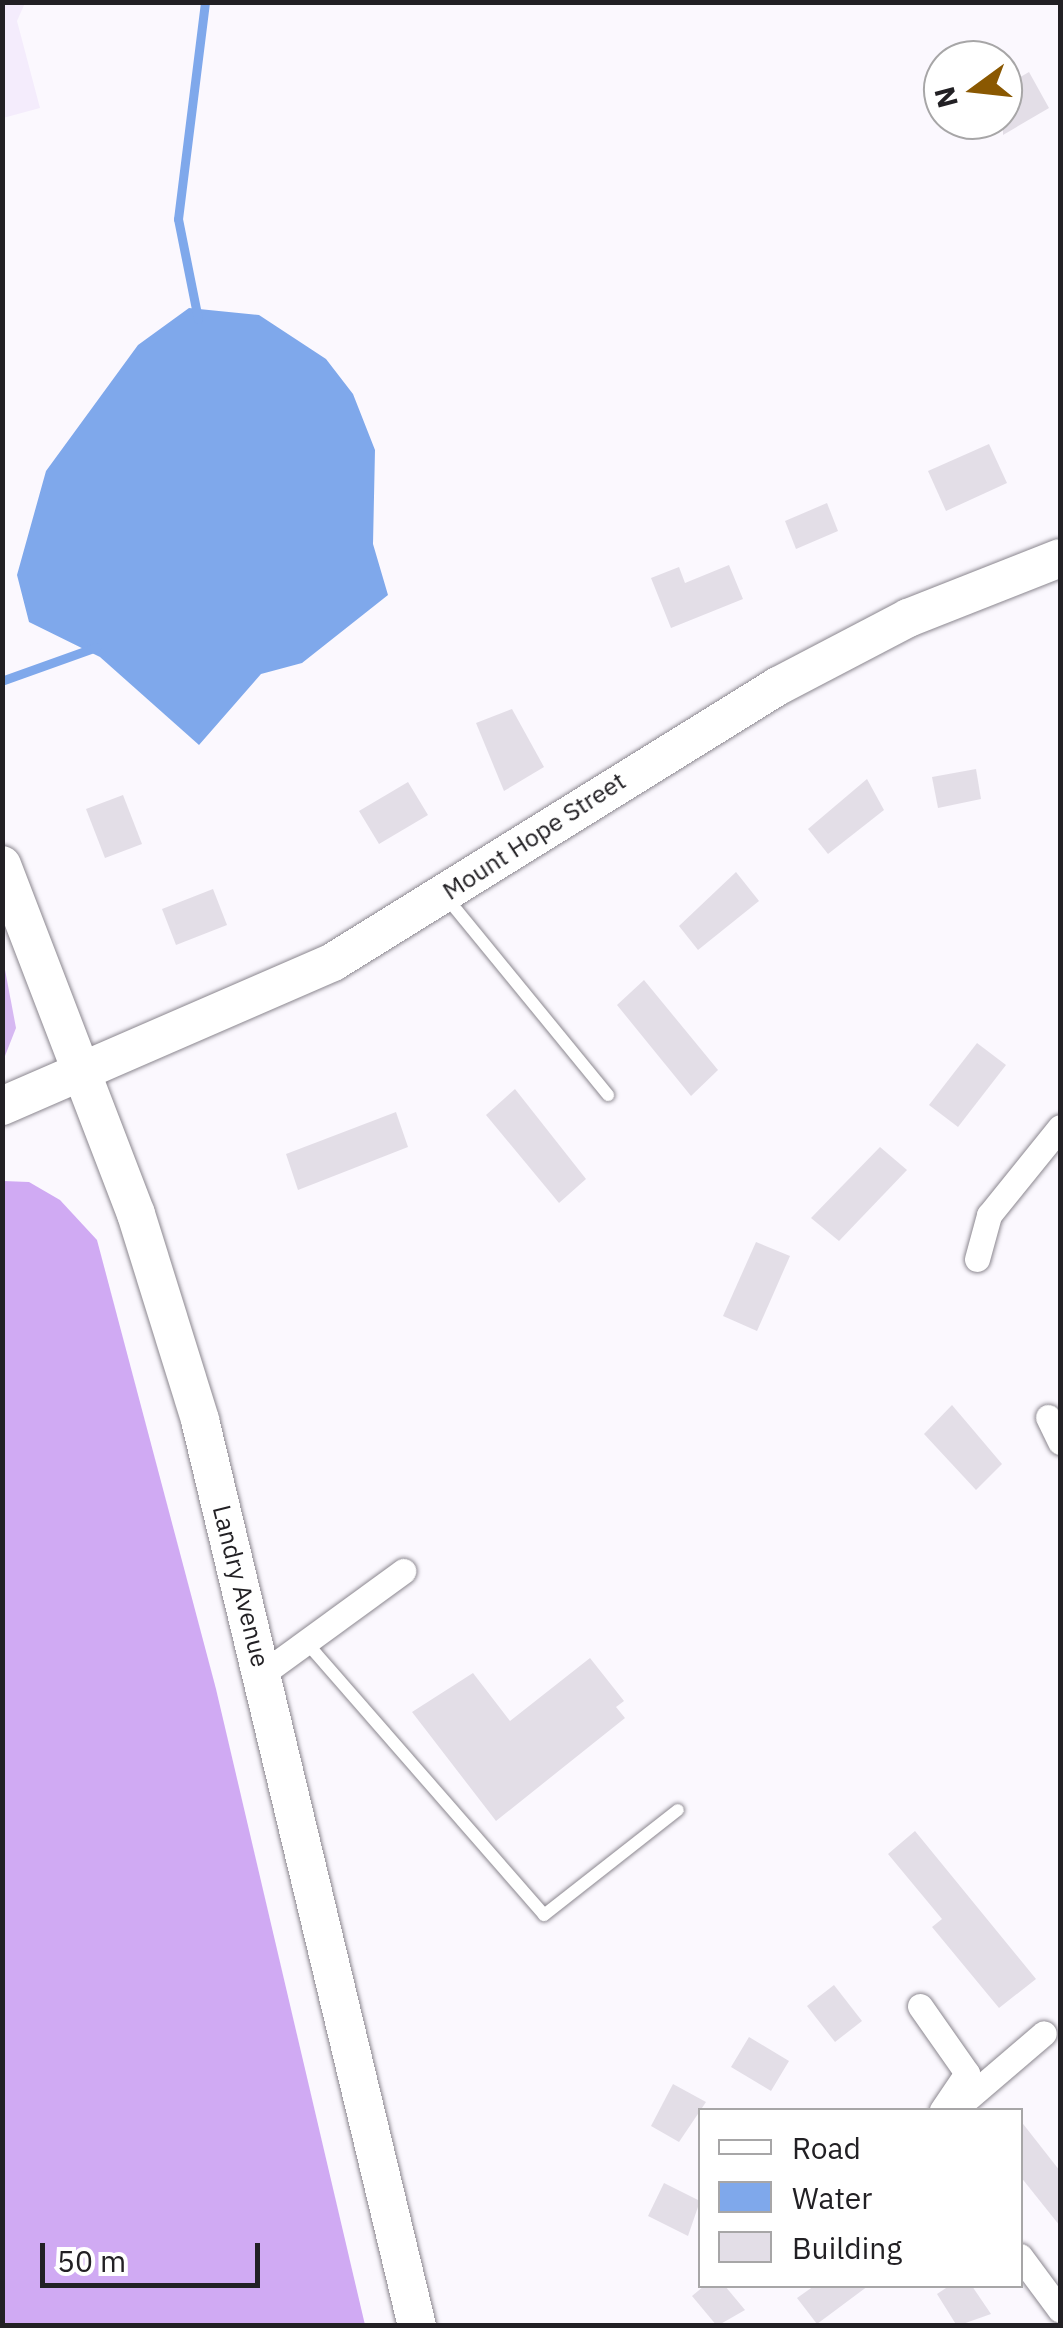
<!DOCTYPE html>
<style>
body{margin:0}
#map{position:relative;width:1063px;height:2328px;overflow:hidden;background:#fbf8fe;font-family:"IBM Plex Sans",sans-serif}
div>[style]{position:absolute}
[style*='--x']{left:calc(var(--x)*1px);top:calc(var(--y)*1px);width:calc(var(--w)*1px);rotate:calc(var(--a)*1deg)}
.built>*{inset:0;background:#f4ecfc}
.green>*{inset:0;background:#d6b8f2}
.forest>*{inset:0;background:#d0aaf3}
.water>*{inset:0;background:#7fa8eb}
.stream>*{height:9px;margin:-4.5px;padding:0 4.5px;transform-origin:4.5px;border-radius:4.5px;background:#7fa8eb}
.building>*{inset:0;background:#e3dee7}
.roads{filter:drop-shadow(0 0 2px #8b878f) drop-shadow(0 0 2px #8b878f)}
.lane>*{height:12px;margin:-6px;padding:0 6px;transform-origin:6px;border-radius:6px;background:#fff}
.street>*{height:25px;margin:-12.5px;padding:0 12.5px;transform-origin:12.5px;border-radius:12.5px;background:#fff}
.secondary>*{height:38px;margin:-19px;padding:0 19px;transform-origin:19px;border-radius:19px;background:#fff}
span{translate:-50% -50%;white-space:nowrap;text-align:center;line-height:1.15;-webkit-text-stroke:8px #fff;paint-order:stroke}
.street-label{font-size:25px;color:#222024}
.frame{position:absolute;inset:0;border:5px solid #222024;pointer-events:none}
.legend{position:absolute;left:698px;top:2108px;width:325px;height:180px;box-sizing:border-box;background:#fff;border:2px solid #a7a6a7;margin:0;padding:12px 18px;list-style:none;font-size:30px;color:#222024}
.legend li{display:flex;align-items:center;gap:20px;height:50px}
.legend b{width:50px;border:2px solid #a7a6a7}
.north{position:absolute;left:923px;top:40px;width:100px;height:100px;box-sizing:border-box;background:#fff;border:2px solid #a7a6a7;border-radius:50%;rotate:255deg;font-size:28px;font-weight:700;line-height:40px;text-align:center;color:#222024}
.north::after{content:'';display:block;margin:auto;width:35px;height:45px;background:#8a5801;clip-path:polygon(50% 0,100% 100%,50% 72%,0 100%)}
.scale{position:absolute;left:40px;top:2243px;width:220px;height:45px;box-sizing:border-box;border:5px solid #222024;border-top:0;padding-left:12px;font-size:30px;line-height:35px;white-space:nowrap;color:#222024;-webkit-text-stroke:8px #fff;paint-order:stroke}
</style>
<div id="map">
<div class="built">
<div style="clip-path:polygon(3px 2px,25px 3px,17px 21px,40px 108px,3px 118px)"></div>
</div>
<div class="green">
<div style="clip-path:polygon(3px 959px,16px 1028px,3px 1061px,2px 1061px)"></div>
</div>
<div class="forest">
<div style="clip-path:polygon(3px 1181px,29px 1182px,60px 1200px,97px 1240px,216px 1689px,365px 2325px,3px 2325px)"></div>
</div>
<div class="water">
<div style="clip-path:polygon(189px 308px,259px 315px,326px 359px,353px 394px,375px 450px,373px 544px,388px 595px,302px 663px,261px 674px,199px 745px,100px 657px,29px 622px,17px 575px,46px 471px,138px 345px)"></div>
</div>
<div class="stream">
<div style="--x:198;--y:319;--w:102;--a:-101.3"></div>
<div style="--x:178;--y:219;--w:219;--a:-82.9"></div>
<div style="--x:4;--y:680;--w:98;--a:-19.7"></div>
</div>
<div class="building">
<div style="clip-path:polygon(1029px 72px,1049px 108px,1003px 135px,1003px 87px)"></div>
<div style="clip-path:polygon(989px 444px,1007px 483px,946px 511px,928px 471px)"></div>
<div style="clip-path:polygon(827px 503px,838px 531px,796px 549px,785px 521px)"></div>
<div style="clip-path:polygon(729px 565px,743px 599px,671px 628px,651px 578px,679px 567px,685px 583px)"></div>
<div style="clip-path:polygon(512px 709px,544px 767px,504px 791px,476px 723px)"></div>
<div style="clip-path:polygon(976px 769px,981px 799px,938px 808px,932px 777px)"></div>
<div style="clip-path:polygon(867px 779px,884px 810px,828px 854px,808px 829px)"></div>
<div style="clip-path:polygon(408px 782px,428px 815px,379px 844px,359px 811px)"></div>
<div style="clip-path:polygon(123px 795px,142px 844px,105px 858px,86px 809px)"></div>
<div style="clip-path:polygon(736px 872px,759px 901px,698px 950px,679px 926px)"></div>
<div style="clip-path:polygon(213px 889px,227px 925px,176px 945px,162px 909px)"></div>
<div style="clip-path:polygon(644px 980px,718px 1070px,691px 1096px,617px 1005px)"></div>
<div style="clip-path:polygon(977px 1043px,1006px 1065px,958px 1127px,929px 1105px)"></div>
<div style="clip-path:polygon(515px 1089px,586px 1179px,559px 1203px,486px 1115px)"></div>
<div style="clip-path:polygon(396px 1112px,408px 1147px,298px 1190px,286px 1154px)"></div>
<div style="clip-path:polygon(880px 1147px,907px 1170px,839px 1241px,811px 1218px)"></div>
<div style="clip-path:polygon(756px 1242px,790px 1256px,757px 1331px,723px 1316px)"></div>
<div style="clip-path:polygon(952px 1405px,1002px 1464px,976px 1490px,924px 1434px)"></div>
<div style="clip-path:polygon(590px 1658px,624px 1701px,616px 1707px,625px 1718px,496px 1821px,412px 1712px,473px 1673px,510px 1721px)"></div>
<div style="clip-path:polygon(915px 1831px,1036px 1979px,999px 2008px,932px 1927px,942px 1919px,888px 1854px)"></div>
<div style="clip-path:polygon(834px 1985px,862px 2021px,835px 2042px,807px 2006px)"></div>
<div style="clip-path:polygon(749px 2037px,789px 2061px,771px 2091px,731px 2067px)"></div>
<div style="clip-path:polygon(673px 2084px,706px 2102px,679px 2142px,651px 2126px)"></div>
<div style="clip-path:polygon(1020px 2120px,1060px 2171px,1060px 2226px,1020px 2176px)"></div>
<div style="clip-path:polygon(664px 2183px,700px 2201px,688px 2236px,648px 2216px)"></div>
<div style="clip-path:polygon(704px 2286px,725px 2286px,745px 2310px,717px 2326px,692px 2296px)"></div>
<div style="clip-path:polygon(814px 2286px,868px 2286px,817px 2324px,797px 2298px)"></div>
<div style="clip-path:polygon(949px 2286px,972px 2286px,991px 2314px,957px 2326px,937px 2294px)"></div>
</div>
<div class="roads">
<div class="lane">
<div style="--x:446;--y:897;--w:256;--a:50.7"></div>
<div style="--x:306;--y:1642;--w:362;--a:48.9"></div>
<div style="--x:544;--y:1915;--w:170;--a:-38.1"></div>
</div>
<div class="street">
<div style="--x:977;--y:1259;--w:46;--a:-74.7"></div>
<div style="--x:989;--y:1215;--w:113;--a:-51.1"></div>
<div style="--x:1048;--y:1417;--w:28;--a:64"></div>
<div style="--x:262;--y:1674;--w:175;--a:-36.1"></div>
<div style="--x:920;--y:2006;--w:82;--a:55"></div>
<div style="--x:967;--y:2073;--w:45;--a:124"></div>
<div style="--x:954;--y:2110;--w:118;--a:-40.5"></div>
<div style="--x:1020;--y:2256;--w:67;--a:53.5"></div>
</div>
<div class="secondary">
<div style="--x:2;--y:865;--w:374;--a:69"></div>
<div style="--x:136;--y:1214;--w:216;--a:72.7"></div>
<div style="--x:200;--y:1420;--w:932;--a:76.53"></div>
<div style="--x:2;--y:1106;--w:361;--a:-23.5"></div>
<div style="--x:333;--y:962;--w:524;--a:-31.81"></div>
<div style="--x:778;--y:686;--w:147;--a:-27.6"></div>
<div style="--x:908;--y:618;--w:163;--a:-21.5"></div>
</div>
</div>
<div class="street-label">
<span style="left:534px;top:836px;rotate:-33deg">Mount Hope Street</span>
<span style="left:241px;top:1586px;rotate:76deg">Landry Avenue</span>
</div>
<div class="frame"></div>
<ul class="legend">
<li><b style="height:12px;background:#fff"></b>Road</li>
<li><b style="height:28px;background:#7fa8eb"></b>Water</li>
<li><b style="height:28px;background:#e3dee7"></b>Building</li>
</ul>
<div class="north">N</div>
<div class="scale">50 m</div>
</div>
